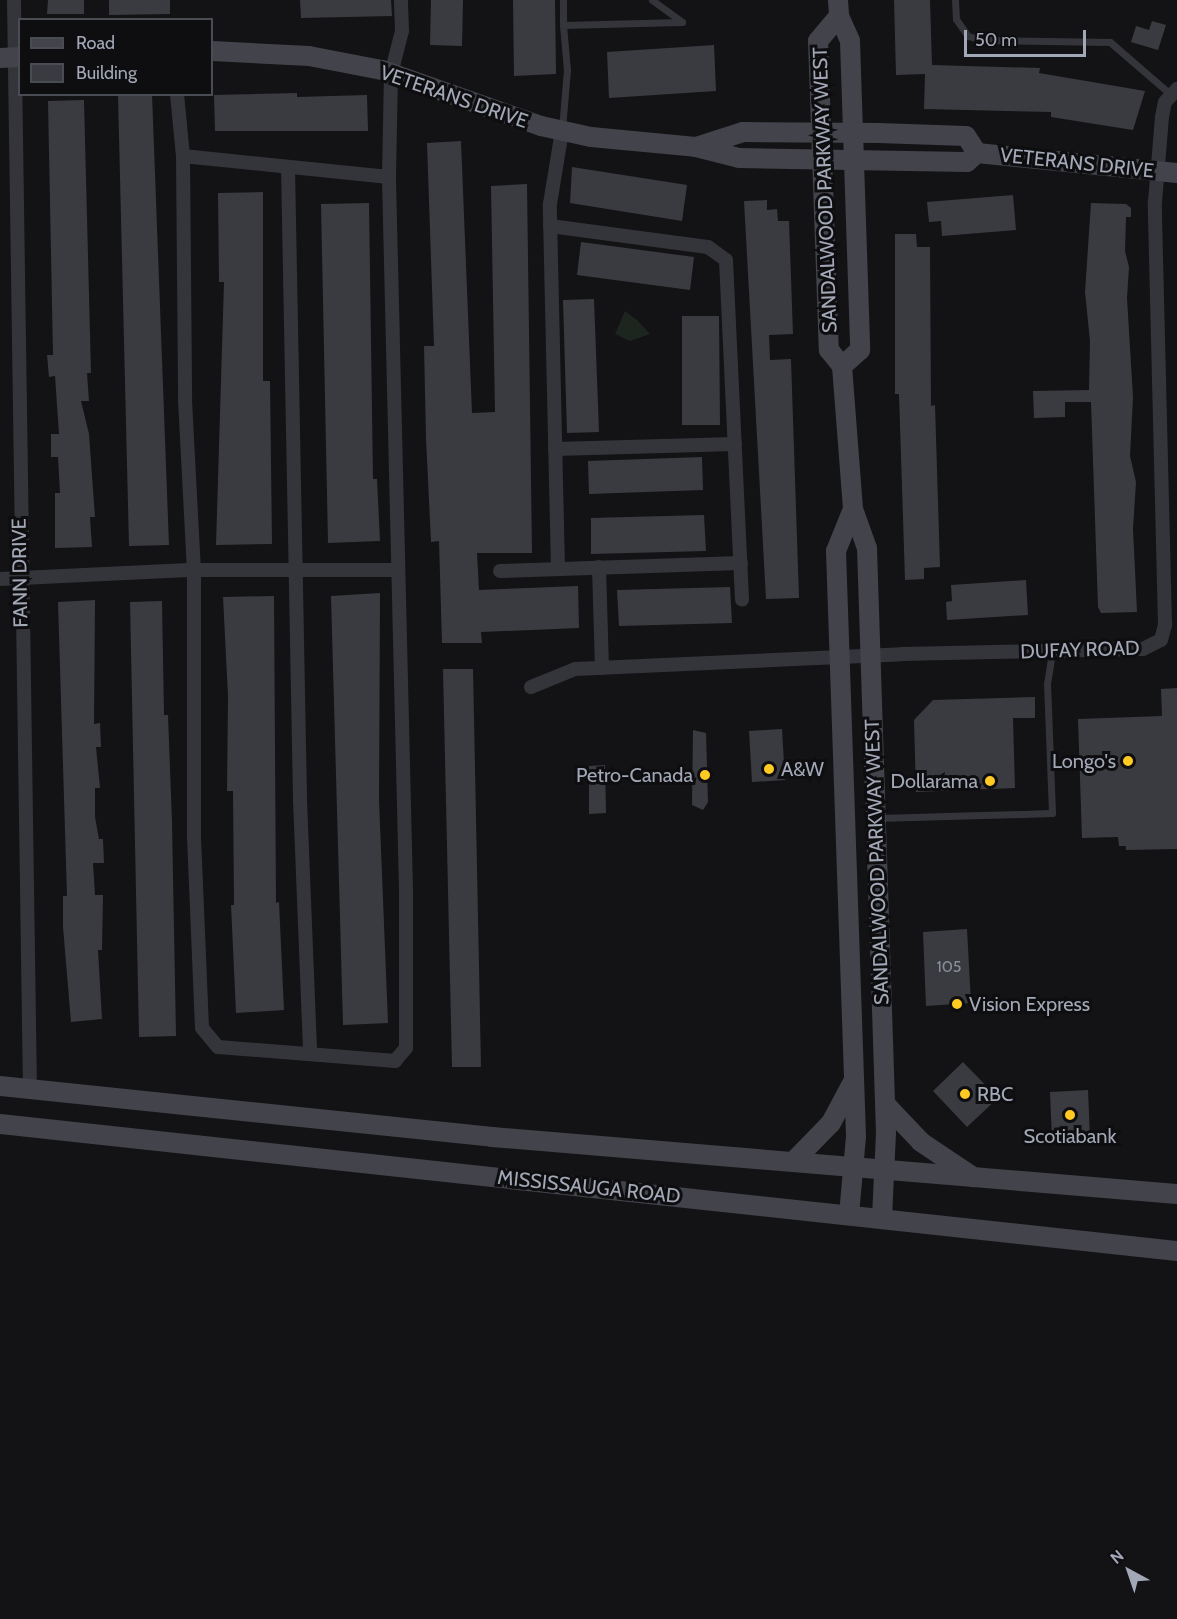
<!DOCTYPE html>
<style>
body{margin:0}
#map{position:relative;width:1177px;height:1619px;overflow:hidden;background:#131315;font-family:Cabin,sans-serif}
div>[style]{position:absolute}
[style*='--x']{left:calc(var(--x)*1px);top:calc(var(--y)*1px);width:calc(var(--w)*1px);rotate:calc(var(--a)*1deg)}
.green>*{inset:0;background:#1d251f}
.building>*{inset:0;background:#3a3b40}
.lane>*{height:7px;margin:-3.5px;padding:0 3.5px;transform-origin:3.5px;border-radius:3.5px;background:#34343b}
.street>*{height:14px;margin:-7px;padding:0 7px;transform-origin:7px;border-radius:7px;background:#34343b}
.secondary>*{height:20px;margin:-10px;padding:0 10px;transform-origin:10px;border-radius:10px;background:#42434b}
.dots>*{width:16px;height:16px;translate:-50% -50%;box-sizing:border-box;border:3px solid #0e0e10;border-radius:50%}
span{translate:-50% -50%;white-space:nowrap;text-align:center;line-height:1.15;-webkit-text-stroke:6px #0e0e10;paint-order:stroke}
.number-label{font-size:16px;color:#898d99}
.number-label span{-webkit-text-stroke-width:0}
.street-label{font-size:20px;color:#a3a8b7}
.poi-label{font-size:20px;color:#a3a8b7}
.right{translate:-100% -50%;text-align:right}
.left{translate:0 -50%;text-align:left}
.legend{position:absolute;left:18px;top:18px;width:195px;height:78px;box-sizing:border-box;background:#0e0e10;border:2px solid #4a4c53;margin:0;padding:8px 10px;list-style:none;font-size:18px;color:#a3a8b7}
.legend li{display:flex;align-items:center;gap:12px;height:30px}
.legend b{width:30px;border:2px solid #4a4c53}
.north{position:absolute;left:1099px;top:1541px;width:60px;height:60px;-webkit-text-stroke:4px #0e0e10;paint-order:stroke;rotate:320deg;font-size:16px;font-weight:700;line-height:24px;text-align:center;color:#a3a8b7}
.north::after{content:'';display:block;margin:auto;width:21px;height:27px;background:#a3a8b7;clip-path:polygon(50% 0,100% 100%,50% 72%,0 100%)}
.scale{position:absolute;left:964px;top:30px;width:122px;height:27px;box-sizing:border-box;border:3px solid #a3a8b7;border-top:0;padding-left:8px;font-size:18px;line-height:21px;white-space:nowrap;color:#a3a8b7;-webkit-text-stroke:4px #0e0e10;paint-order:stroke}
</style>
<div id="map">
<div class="green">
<div style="clip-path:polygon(625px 311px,637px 320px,650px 334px,630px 341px,615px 334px)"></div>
</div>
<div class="building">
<div style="clip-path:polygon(48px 0,84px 0,84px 14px,47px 14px)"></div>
<div style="clip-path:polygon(109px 0,170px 0,170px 14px,109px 15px)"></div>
<div style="clip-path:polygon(300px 0,391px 0,392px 16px,301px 18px)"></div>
<div style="clip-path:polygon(431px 0,463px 0,462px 46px,430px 45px)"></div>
<div style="clip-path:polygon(513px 0,555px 0,556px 74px,514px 76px)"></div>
<div style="clip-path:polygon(894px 0,930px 0,932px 65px,1040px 68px,1039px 73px,1145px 91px,1133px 130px,1051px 117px,1051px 112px,924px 109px,925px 74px,896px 75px)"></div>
<div style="clip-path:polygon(1152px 21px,1166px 25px,1158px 50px,1131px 42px,1136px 26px,1149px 30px)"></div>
<div style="clip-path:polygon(714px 45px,716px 91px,609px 98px,607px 52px)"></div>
<div style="clip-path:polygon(297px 93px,297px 97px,367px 95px,368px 131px,215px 131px,214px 95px)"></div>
<div style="clip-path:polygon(152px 94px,169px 545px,129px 546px,118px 95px)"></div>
<div style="clip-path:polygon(84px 100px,91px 373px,87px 373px,89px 401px,81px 401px,89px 434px,95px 517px,90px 517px,92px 547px,55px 548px,55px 493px,60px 493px,58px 457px,51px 457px,51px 434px,59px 434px,55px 376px,49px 377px,47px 355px,53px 355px,48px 101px)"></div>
<div style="clip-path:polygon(461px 141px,472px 413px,495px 412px,491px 186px,527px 184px,532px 553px,477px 553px,479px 590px,578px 586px,579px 628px,481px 632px,482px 643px,442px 643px,439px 541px,431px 542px,426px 438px,424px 346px,434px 346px,427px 143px)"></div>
<div style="clip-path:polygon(572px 167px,687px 185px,682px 221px,570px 203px)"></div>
<div style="clip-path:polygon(263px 192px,263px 381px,270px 381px,272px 544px,216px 545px,224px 282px,219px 282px,218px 193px)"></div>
<div style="clip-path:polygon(1013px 195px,1016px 230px,942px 236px,941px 221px,929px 222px,927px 202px)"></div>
<div style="clip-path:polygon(767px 200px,767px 210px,777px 209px,778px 221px,789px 221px,793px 334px,769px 335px,770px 360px,791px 359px,799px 598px,766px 599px,744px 201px)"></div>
<div style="clip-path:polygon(369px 203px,373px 479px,377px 479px,380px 541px,328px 543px,321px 204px)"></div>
<div style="clip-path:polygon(1091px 203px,1126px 204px,1131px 208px,1131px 217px,1126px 217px,1125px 251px,1129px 267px,1127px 298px,1133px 397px,1130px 456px,1136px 482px,1133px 529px,1137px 612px,1101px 613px,1098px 607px,1091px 402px,1065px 402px,1065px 417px,1034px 418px,1033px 391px,1089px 390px,1090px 341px,1085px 292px)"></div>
<div style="clip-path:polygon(895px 234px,916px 234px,917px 247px,930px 247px,931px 406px,935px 405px,940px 567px,924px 568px,924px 579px,905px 580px,899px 394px,895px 394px)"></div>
<div style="clip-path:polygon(581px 242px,694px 257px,690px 290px,577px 275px)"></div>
<div style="clip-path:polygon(594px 299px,599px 432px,567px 433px,563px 300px)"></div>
<div style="clip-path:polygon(682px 316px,719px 316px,720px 425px,682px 425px)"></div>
<div style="clip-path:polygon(702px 457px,703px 490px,589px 494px,588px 461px)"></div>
<div style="clip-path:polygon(704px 515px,706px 551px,591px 554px,591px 518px)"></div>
<div style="clip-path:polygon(1026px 580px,1028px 615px,947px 620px,946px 602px,952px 601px,951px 585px)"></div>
<div style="clip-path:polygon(730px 587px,732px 623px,619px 626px,617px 590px)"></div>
<div style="clip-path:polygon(380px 593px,379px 800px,388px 1023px,343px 1025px,331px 596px)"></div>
<div style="clip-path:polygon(274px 596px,276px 903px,279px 902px,284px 1010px,236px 1013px,231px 905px,234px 905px,233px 791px,227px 791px,228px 696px,223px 597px)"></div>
<div style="clip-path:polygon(95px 600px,94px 724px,100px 723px,101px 747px,96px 747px,100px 788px,95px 788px,95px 817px,99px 839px,103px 839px,104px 863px,93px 863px,95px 895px,103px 895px,102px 950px,98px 950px,102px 1019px,71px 1022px,63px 927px,63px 896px,67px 896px,58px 602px)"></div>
<div style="clip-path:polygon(162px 601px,164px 715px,168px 715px,172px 822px,176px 1036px,139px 1037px,130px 602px)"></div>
<div style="clip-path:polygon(443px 669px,473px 669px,481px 1067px,452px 1067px)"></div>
<div style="clip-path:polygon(1177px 688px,1177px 849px,1126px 850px,1126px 846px,1119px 846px,1118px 837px,1082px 838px,1078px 719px,1162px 716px,1161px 689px)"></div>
<div style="clip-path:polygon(1035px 697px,1035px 718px,1013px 718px,1015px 788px,916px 792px,914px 720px,933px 700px)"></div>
<div style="clip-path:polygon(782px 729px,785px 780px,752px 782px,749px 731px)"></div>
<div style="clip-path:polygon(693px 730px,706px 733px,708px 802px,703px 810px,692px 805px)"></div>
<div style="clip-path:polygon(605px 765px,606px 813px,589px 814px,589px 766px)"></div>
<div style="clip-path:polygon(967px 929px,971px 1003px,926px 1006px,923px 932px)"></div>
<div style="clip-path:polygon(963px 1062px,998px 1098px,967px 1127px,933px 1091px)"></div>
<div style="clip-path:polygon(1088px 1090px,1090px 1138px,1052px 1140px,1050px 1092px)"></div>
</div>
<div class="lane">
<div style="--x:563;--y:0;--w:25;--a:90"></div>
<div style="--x:652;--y:0;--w:37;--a:36"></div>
<div style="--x:955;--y:0;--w:19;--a:87"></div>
<div style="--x:956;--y:19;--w:21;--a:55"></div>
<div style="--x:968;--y:36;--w:15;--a:16"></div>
<div style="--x:982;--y:40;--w:128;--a:0.9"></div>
<div style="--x:1110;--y:42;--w:79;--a:40.9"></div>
<div style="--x:562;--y:129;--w:59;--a:-85.2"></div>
<div style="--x:567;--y:70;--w:45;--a:-95.1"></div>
<div style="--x:563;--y:25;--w:119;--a:-1.4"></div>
<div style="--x:877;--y:818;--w:175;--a:-1.6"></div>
<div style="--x:1052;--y:813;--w:129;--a:-92.2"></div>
<div style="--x:1047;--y:684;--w:32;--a:-81"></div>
</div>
<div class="street">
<div style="--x:14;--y:0;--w:1089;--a:89.16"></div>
<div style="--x:177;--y:94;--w:62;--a:84.5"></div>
<div style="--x:183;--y:156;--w:244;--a:89.5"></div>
<div style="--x:185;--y:400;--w:170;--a:87"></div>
<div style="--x:194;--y:570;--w:267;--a:90"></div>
<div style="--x:194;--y:837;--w:191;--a:87.6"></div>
<div style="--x:202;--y:1028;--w:25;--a:50"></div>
<div style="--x:218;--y:1047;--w:178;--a:4.5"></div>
<div style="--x:395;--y:1061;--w:17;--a:-50"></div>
<div style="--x:406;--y:1048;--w:158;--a:-90"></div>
<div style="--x:406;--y:890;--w:713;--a:-91.37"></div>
<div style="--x:389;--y:177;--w:103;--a:-88.9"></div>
<div style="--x:391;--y:74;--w:44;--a:-75.7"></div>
<div style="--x:402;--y:31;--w:31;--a:-92"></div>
<div style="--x:183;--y:156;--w:207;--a:5.8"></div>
<div style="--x:288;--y:167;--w:633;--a:88.91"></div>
<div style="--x:300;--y:800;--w:254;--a:87.7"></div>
<div style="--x:550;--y:226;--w:159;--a:7.6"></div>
<div style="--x:708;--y:247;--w:22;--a:36"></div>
<div style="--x:726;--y:260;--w:340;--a:87.3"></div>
<div style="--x:555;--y:449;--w:180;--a:-1.6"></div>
<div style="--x:599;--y:567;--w:101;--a:88.3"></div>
<div style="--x:558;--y:569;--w:365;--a:-91.3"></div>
<div style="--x:550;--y:204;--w:74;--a:-80.7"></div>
<div style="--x:500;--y:571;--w:241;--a:-1.9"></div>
<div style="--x:0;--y:579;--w:194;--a:-2.7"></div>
<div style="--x:194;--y:570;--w:204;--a:0"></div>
<div style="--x:531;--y:687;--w:48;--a:-22.2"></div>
<div style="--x:575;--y:669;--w:327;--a:-2.6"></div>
<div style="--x:902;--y:654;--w:241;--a:-1.2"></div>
<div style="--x:1143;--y:649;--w:20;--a:-27"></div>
<div style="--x:1161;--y:640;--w:16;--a:-75"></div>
<div style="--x:1165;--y:625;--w:423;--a:-91.4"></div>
<div style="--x:1155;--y:202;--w:85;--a:-85.3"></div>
<div style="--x:1162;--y:117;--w:15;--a:-79"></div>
<div style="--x:1165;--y:102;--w:18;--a:-47"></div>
</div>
<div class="secondary">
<div style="--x:838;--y:0;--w:16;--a:86"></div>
<div style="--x:839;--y:16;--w:27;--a:66"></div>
<div style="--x:850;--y:41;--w:309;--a:88.1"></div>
<div style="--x:860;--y:350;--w:24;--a:138"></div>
<div style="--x:839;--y:16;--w:33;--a:130"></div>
<div style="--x:818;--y:41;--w:309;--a:88"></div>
<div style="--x:829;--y:350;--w:21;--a:51"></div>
<div style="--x:842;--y:366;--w:143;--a:85.6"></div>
<div style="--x:853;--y:509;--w:41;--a:70.3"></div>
<div style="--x:867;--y:548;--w:585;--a:88.14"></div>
<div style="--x:886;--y:1133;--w:86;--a:92.7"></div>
<div style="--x:212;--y:51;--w:97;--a:3"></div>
<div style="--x:309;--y:56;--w:74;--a:10.9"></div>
<div style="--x:382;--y:70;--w:169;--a:19.4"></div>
<div style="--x:541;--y:126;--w:51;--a:12.4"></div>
<div style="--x:591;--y:137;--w:105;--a:5.4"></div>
<div style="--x:696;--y:147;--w:44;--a:14.3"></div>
<div style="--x:739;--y:158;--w:228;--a:1"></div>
<div style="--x:967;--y:162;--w:13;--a:-42"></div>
<div style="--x:977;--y:153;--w:201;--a:5.7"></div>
<div style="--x:0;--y:58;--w:20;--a:-3"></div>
<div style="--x:696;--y:147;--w:49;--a:-17.7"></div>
<div style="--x:743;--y:132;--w:135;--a:0.4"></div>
<div style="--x:878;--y:133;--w:88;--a:2"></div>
<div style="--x:966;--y:136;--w:20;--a:57"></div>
<div style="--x:0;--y:1086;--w:495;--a:5.9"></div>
<div style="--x:492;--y:1137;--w:687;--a:4.76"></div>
<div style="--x:885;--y:1104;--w:52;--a:46.5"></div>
<div style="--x:921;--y:1142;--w:63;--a:33.9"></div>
<div style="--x:0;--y:1124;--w:1184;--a:6.16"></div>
<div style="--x:794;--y:1161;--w:53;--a:-45.8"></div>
<div style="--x:831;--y:1123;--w:49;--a:-61.9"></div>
<div style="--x:849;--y:1215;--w:79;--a:-84.9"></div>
<div style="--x:856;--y:1136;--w:585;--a:-91.96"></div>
<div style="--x:836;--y:551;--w:45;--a:-68"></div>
</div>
<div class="dots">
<div style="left:1128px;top:761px;background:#ffca21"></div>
<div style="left:769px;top:769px;background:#ffca21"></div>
<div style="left:705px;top:775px;background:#ffca21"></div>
<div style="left:990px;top:781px;background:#ffca21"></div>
<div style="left:957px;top:1004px;background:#ffca21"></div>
<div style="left:965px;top:1094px;background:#ffca21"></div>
<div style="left:1070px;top:1115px;background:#ffca21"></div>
</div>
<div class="number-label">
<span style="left:949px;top:967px">105</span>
</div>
<div class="street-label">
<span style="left:454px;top:97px;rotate:19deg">VETERANS DRIVE</span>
<span style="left:1077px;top:163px;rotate:6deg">VETERANS DRIVE</span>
<span style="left:825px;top:190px;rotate:-92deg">SANDALWOOD PARKWAY WEST</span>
<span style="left:20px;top:573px;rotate:-91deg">FANN DRIVE</span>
<span style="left:1080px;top:650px;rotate:-2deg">DUFAY ROAD</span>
<span style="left:877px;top:862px;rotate:-92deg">SANDALWOOD PARKWAY WEST</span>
<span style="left:589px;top:1187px;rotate:6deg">MISSISSAUGA ROAD</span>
</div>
<div class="poi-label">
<span class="right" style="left:1116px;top:761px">Longo's</span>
<span class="left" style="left:781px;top:769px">A&amp;W</span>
<span class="right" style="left:693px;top:775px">Petro-Canada</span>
<span class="right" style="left:978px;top:781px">Dollarama</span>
<span class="left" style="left:969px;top:1004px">Vision Express</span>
<span class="left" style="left:977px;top:1094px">RBC</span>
<span style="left:1070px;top:1136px">Scotiabank</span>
</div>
<ul class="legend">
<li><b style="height:8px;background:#42434b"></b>Road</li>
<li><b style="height:16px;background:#3a3b40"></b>Building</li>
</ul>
<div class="north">N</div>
<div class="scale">50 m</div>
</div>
